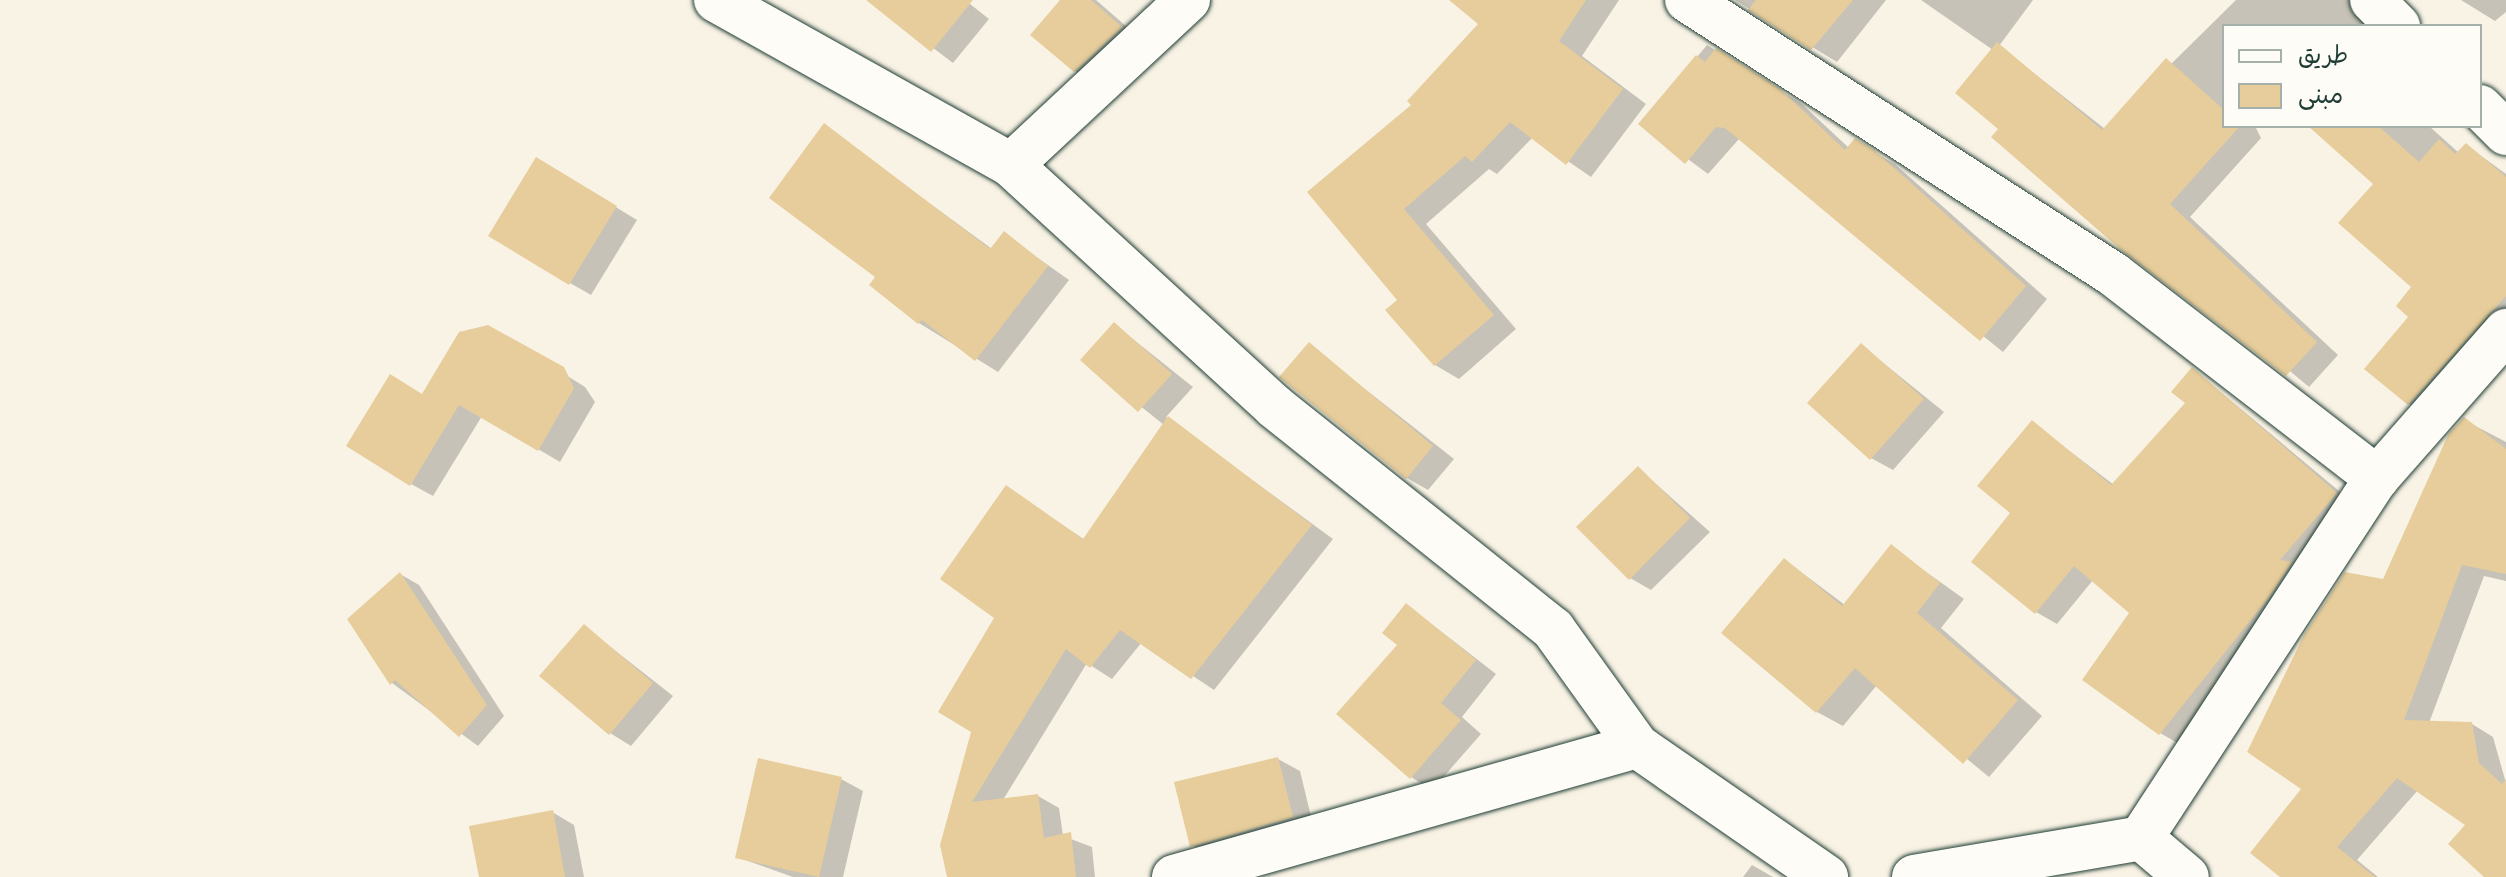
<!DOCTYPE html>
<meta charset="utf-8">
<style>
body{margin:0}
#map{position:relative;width:2506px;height:877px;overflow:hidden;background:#f9f3e5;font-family:"Architects Daughter","Playpen Sans Arabic",sans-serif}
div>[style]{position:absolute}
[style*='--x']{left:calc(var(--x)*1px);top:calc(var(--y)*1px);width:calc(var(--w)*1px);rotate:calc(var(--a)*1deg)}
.shadow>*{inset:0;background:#0003}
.building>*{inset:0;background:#e7cd9c}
.roads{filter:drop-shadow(0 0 2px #1f3d34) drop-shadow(0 0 2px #1f3d34)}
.minor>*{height:44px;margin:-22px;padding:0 22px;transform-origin:22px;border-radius:22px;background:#fdfcf7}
span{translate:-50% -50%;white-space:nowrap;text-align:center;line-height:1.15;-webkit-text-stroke:8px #fdfcf7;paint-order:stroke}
.legend{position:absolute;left:2222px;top:24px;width:260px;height:104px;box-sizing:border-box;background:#fdfcf7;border:2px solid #a4b0a9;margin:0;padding:10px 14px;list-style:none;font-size:24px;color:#1f3d34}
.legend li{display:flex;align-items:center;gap:16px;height:40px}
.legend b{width:40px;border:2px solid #a4b0a9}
</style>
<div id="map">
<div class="shadow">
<div style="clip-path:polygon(870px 0,965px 0,989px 19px,953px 63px)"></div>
<div style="clip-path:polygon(1062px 0,1096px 0,1142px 40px,1097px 83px,1075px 71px)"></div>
<div style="clip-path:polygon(1452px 0,1619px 0,1582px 56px,1646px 104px,1591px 177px,1533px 137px,1497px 174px,1489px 169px,1426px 224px,1516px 329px,1459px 379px,1435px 365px,1400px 300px,1309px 192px,1414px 105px,1481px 24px)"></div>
<div style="clip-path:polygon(1735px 0,1886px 0,1837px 62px)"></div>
<div style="clip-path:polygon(1921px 0,2033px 0,1999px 46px,2105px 129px,2236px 0,2364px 0,2374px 26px,2224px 26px,2224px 126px,2255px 126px,2261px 138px,2190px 217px,2338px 355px,2309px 387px,2001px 128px,1993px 50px)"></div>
<div style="clip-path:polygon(2461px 0,2506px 0,2506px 12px,2495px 21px)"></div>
<div style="clip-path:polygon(1707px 45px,1802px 104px,1849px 148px,1856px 141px,1896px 165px,2047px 299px,2003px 352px,1739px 139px,1708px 174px,1641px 124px)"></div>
<div style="clip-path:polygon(824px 126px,992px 249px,1004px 234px,1069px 280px,998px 372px,919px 323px,878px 277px)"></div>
<div style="clip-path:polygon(2331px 126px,2429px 126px,2459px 153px,2466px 145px,2506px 174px,2506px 332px,2430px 416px,2409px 404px,2414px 287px,2376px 183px)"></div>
<div style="clip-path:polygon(558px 172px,637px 220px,591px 295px,570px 283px)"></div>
<div style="clip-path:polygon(1114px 324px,1193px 387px,1166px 417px,1333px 539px,1214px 690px,1142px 642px,1112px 679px,1087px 663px,1003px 800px,1038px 796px,1059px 808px,1063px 836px,1092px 847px,1095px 877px,949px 877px,997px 617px,1006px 487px,1085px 540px,1164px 425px,1083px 360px)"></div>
<div style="clip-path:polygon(510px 340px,585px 387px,595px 402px,560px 462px,482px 416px,433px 496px,411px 484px,423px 396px)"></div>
<div style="clip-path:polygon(1309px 345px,1454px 459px,1428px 490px,1407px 478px)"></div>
<div style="clip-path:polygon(1861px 345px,1944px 412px,1893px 470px,1871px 458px)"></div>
<div style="clip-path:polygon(2193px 369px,2357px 506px,2181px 745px,2160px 733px,2132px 612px,2093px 580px,2057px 624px,2036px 612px,2013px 513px,2033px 423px,2114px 485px,2187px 403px)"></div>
<div style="clip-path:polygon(2464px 420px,2506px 442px,2506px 581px,2484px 576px,2429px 723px,2472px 724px,2493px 737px,2506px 783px,2506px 877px,2487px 877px,2468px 825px,2418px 790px,2357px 860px,2378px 877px,2283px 877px,2304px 789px,2384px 581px)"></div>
<div style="clip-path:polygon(1638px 468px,1710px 532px,1651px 590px,1630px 578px)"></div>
<div style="clip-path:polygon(1891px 547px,1964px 599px,1941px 628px,2042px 716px,1989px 777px,1877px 685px,1843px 726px,1817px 712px,1785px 560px,1845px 605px)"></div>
<div style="clip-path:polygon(400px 574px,419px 585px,504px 716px,478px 746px,392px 683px)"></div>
<div style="clip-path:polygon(1407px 605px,1496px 674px,1462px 717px,1481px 734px,1432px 790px,1411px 777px)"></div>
<div style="clip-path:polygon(585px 627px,673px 696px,631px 746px,610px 733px)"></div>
<div style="clip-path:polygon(1278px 759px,1300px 771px,1314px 829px,1213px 858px,1192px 845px)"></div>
<div style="clip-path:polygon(841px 779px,863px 791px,843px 877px,793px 877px,737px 857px)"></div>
<div style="clip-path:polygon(552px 812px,574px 825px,584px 877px,481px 877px)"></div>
<div style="clip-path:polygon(1752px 865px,1773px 877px,1743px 877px)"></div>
</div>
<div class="building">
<div style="clip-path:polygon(866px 0,973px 0,931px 52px)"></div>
<div style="clip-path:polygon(1060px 0,1091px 0,1122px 27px,1074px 72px,1030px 35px)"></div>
<div style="clip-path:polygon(1449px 0,1586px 0,1559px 41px,1623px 89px,1566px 165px,1510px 122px,1472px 162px,1465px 156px,1404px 209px,1494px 315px,1434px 366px,1385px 310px,1397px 300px,1307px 192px,1411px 105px,1407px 101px,1478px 24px)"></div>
<div style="clip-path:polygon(1756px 0,1853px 0,1811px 50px,1748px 10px)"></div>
<div style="clip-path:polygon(1997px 42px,2102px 130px,2166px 58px,2224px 110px,2224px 126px,2240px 126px,2170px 204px,2317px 342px,2286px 376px,2120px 249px,1991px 137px,1998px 129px,1955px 93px)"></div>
<div style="clip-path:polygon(1716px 48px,1780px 89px,1845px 150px,1855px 138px,1874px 150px,2026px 286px,1980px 341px,1725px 128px,1716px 127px,1685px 164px,1638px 124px,1696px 55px,1705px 62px)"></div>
<div style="clip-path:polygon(824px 123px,990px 249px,1004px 231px,1048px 266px,975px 361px,922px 320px,918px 324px,869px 285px,875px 277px,769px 198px)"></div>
<div style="clip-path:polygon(2308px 126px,2378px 126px,2419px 162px,2439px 139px,2455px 154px,2466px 143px,2506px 177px,2506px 296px,2408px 405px,2364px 369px,2408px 317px,2396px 306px,2411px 287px,2338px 223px,2373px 184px)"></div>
<div style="clip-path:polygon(536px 157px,617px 206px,569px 285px,488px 236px)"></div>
<div style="clip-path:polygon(1114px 322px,1172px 374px,1138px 412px,1080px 360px)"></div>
<div style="clip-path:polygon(488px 325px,564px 367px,574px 388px,538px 451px,459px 405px,410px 486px,346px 446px,390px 374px,422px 394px,459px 332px)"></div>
<div style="clip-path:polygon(1309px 342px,1433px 446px,1406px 479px,1279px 377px)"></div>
<div style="clip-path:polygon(1861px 343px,1924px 399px,1870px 460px,1807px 403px)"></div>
<div style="clip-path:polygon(2192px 367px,2337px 493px,2280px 560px,2292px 562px,2269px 597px,2159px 735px,2082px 680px,2129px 613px,2074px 566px,2035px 614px,1971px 562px,2010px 513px,1977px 486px,2032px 420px,2111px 485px,2185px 403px,2171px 392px)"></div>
<div style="clip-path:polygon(1168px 416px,1312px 525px,1191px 679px,1120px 630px,1090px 668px,1066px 649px,972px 802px,1038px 794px,1044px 838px,1071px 832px,1076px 877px,947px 877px,940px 845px,971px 732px,938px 712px,994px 618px,940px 579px,1006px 485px,1083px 539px)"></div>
<div style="clip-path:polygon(2464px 417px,2506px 449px,2506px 574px,2462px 565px,2404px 720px,2472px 722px,2479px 763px,2502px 784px,2506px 779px,2506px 877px,2484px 877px,2448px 844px,2465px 825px,2397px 778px,2337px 847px,2375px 877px,2280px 877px,2250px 853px,2301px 789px,2247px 752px,2304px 635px,2345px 572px,2383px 579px,2448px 435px)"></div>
<div style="clip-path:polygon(1638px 466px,1690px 518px,1629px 580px,1576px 527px)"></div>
<div style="clip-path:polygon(1891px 544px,1940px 583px,1917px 613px,2018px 700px,1963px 764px,1855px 668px,1816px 713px,1721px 633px,1784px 558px,1842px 606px)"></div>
<div style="clip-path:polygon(400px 572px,487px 705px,459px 737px,395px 680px,390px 685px,347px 619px)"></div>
<div style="clip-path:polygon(1406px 603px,1476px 660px,1441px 703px,1461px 720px,1410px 779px,1336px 714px,1397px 645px,1382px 633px)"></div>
<div style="clip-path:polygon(584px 624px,653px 683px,609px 735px,539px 676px)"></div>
<div style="clip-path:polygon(1278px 757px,1293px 817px,1190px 847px,1174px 782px)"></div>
<div style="clip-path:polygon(758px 758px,842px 777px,819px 877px,735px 858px)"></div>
<div style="clip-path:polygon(553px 810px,565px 877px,479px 877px,469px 826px)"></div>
</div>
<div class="roads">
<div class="minor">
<div style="--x:716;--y:0;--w:338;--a:29.2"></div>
<div style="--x:1011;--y:165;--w:358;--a:42.5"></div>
<div style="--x:1275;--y:407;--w:356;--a:38.6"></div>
<div style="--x:1553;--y:629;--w:144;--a:54.3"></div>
<div style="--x:1687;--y:0;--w:507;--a:32.75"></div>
<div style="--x:2113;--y:274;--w:334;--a:37.7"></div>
<div style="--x:2372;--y:0;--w:37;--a:45"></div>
<div style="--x:2480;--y:107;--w:37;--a:45"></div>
<div style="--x:1011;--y:165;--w:242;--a:-43"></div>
<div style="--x:2141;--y:838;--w:430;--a:-56.8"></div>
<div style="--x:2377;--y:478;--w:196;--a:-48.7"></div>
<div style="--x:1174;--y:877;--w:481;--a:-15.8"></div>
<div style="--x:1637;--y:746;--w:230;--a:34.7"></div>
<div style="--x:1914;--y:877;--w:230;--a:-9.7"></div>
<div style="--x:2141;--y:838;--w:60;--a:40.3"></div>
</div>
</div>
<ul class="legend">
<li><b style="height:10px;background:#fdfcf7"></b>طريق</li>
<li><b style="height:22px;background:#e7cd9c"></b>مبنى</li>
</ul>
</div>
